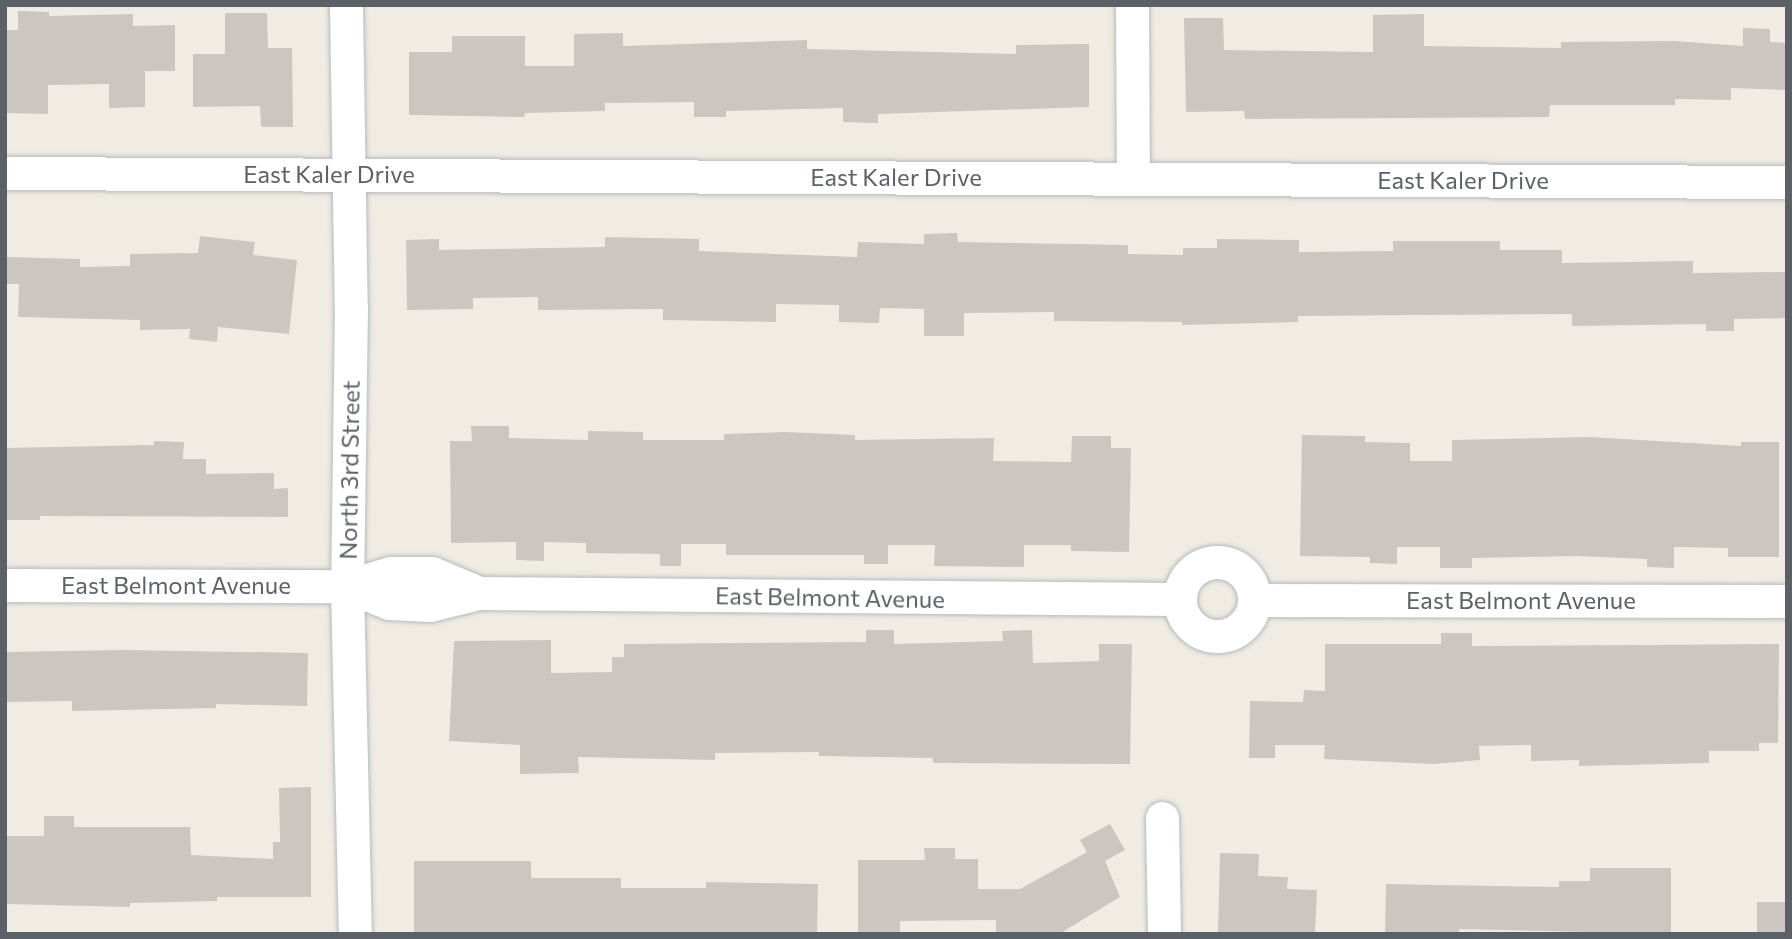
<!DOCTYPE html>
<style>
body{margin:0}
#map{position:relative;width:1792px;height:939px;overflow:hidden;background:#f0ece3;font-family:Commissioner,sans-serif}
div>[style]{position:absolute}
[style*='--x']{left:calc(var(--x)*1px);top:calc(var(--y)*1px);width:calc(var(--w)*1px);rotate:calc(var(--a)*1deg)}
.building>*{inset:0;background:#cbc7c0}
.roads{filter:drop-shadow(0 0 2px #b6babf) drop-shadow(0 0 2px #b6babf)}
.minor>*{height:33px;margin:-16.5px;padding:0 16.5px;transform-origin:16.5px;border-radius:16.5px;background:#fff}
.minor>.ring{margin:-16.5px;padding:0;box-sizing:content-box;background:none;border:33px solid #fff;border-radius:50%}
span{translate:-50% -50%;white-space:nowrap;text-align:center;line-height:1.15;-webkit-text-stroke:6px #fff;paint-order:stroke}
.street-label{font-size:24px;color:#5b6166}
.frame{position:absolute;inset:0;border:7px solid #5b6166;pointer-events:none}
</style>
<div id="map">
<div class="building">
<div style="clip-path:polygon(18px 11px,49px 12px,49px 16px,133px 14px,133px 26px,175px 25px,175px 71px,145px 71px,145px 107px,109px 108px,109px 84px,48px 85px,48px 114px,5px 113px,5px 30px,18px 30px)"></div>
<div style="clip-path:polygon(225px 13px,267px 13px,268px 48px,292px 48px,293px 127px,261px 127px,260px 106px,193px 107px,193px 54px,225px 54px)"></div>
<div style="clip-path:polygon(1424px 14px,1424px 46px,1561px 48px,1561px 42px,1674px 41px,1743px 46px,1743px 28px,1770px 29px,1770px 42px,1787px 43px,1787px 90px,1731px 88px,1731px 100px,1675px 99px,1675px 105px,1550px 105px,1549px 117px,1245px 119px,1244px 111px,1186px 112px,1184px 18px,1223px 18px,1224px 50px,1373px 52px,1373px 15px)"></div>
<div style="clip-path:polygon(623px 33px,623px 46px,807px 40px,807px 49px,1016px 54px,1016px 45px,1089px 44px,1089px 107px,878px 114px,878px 123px,843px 122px,843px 108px,726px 111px,726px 117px,694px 117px,694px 102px,605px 103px,605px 111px,525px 113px,524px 117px,409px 115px,409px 52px,452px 52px,452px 36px,525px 36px,525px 66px,574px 66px,574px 34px)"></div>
<div style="clip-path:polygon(957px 233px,958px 242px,1128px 245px,1128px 254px,1183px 255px,1183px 248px,1217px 248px,1217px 239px,1299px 240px,1299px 252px,1393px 251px,1393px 241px,1500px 241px,1500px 250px,1562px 250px,1562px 263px,1693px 261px,1693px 273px,1787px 272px,1787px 318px,1734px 319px,1734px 331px,1706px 331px,1706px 324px,1572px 326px,1572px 314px,1298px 316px,1298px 322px,1182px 325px,1182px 322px,1054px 321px,1054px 312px,964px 313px,964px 336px,924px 336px,924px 309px,880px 308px,879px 323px,839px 322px,839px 305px,776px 304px,776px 322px,663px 320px,663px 309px,538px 310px,538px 297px,473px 298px,473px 309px,407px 310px,406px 240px,439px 239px,439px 250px,605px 247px,605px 237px,699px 239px,699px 251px,857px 257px,858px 242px,924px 244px,924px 234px)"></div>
<div style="clip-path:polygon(200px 236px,255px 242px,253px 255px,297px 260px,289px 334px,218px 327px,217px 342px,189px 339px,190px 329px,140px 330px,140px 320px,18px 317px,19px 284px,5px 284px,5px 257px,80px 259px,80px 267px,130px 266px,130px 254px,198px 253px)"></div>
<div style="clip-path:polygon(471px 426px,509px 426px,509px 438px,588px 440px,588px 431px,643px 432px,643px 440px,724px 440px,724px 434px,786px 432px,855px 435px,855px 440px,994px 438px,993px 461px,1071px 462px,1072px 436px,1111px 436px,1111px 448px,1131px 448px,1129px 552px,1071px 551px,1071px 545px,1024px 545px,1024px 567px,934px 566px,935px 545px,888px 545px,888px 564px,864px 564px,864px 555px,726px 555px,726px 544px,681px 544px,681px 566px,660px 566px,660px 554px,586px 553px,586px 543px,544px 542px,544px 561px,516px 560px,516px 542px,451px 543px,450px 441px,472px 441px)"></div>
<div style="clip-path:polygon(1302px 435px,1365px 436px,1365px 442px,1410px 443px,1410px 461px,1452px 461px,1452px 440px,1589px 437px,1741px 446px,1741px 442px,1779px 442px,1779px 557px,1728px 557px,1728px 548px,1674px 547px,1674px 568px,1647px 567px,1647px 559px,1577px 556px,1472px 558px,1472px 568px,1440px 568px,1440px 547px,1397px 547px,1397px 564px,1370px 563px,1370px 557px,1300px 556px)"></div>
<div style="clip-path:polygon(154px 441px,184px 442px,183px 459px,206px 459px,206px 474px,274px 473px,274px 489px,288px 488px,288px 517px,40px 516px,40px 520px,5px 520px,5px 448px,154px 445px)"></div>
<div style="clip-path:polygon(866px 630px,894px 630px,894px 644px,1003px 641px,1002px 631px,1032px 630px,1033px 663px,1099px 661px,1099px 644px,1132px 644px,1130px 764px,933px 763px,933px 758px,819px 756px,819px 752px,715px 753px,715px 760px,578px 757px,579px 773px,520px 774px,520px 745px,449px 741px,454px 641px,551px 640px,551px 673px,612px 672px,612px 657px,624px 657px,624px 644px,866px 642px)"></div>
<div style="clip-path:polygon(1441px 633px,1472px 633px,1472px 646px,1779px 644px,1778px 743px,1759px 743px,1759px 751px,1709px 751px,1709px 763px,1579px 766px,1579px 760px,1531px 761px,1531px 745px,1479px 746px,1480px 760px,1433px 764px,1324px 759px,1325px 745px,1275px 745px,1275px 758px,1249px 758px,1250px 701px,1303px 702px,1304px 690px,1325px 691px,1325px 644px,1441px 644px)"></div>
<div style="clip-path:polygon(123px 650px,308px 653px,307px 706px,216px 704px,216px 708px,72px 711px,72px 701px,5px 702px,5px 652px)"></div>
<div style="clip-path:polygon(311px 787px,311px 897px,217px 897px,217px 901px,130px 903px,130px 907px,5px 904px,5px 836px,44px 836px,44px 816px,74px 816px,74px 827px,190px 827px,191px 855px,273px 859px,273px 842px,280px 842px,279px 788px)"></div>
<div style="clip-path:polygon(1110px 824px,1125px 850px,1105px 861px,1120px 897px,1059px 934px,996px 934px,996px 920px,900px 921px,900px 934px,858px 934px,858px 860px,925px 860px,924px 848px,955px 848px,955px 859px,978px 859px,978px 889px,1020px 889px,1087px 852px,1080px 840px)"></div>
<div style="clip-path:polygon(1220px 853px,1259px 854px,1258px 876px,1288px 877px,1287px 889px,1317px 890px,1315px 934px,1218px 934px)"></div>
<div style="clip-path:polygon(414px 861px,531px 861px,531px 878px,621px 878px,621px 888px,706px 888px,706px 882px,818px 884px,817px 934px,414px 933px)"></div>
<div style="clip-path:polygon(1590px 868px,1671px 868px,1671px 934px,1459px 929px,1459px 934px,1385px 934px,1386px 884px,1559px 887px,1559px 881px,1590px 881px)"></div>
<div style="clip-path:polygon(1757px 902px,1787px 902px,1787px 934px,1757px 934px)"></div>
</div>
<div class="roads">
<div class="minor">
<div style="--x:346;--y:5;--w:302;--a:89.1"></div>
<div style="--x:351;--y:307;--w:279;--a:90.8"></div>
<div style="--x:347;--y:586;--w:348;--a:88.7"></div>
<div style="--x:1132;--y:5;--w:173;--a:89.7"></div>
<div style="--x:5;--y:173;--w:1782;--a:0.29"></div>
<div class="ring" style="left:1180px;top:562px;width:41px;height:41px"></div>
<div style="--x:5;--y:585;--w:342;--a:0.2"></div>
<div style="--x:347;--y:586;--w:46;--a:-16.5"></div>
<div style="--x:391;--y:573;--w:41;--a:0"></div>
<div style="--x:432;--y:573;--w:51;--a:23.1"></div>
<div style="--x:347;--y:586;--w:45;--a:22"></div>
<div style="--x:389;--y:603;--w:41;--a:2.8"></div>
<div style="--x:430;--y:605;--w:50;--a:-13.8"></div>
<div style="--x:479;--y:593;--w:701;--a:0.49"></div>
<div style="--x:1255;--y:600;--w:532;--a:0.11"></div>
<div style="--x:1162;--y:818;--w:116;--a:89"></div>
</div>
</div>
<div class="street-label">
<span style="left:329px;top:174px">East Kaler Drive</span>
<span style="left:896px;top:177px">East Kaler Drive</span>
<span style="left:1463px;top:180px">East Kaler Drive</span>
<span style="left:349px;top:470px;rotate:-89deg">North 3rd Street</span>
<span style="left:176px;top:585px">East Belmont Avenue</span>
<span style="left:830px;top:597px;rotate:1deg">East Belmont Avenue</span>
<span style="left:1521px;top:600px">East Belmont Avenue</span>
</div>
<div class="frame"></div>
</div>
